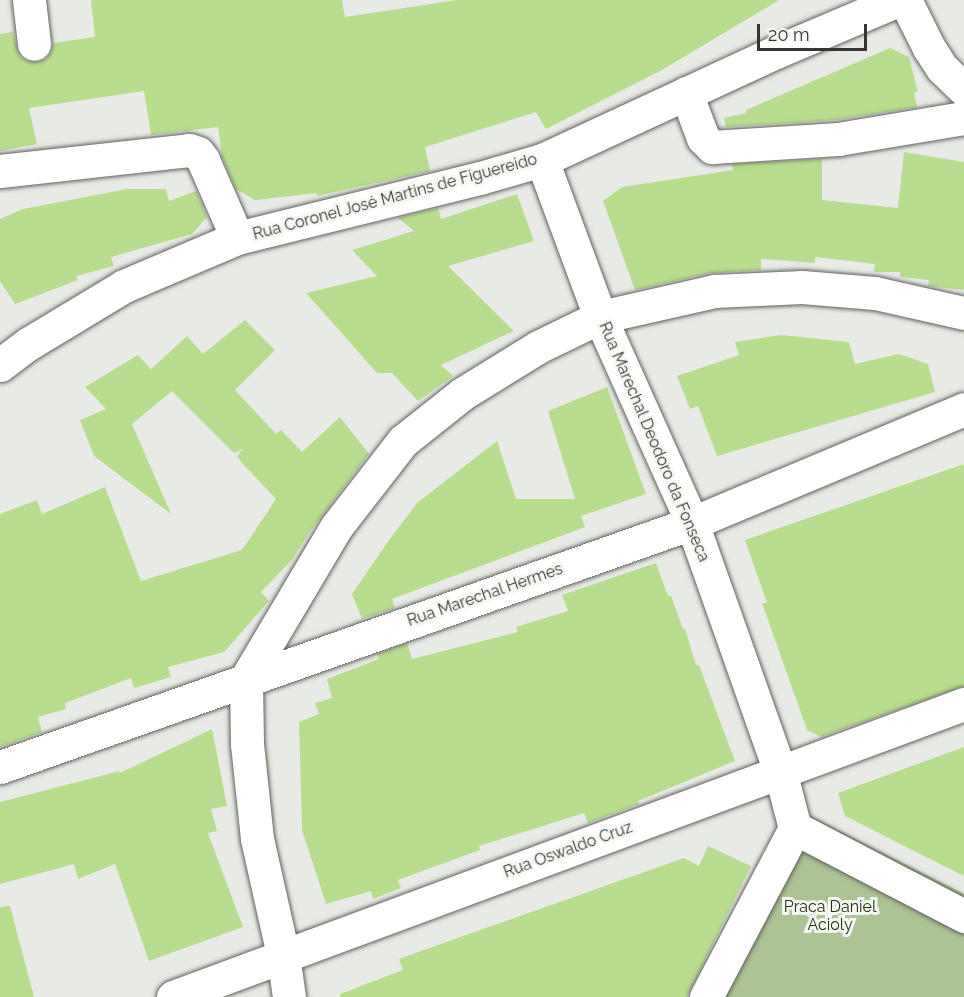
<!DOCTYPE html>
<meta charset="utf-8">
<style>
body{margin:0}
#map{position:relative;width:964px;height:997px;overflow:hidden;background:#e8ebe5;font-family:Raleway,sans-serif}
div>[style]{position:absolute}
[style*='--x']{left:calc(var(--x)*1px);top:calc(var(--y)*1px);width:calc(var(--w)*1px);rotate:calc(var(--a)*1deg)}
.green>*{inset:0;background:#acc393}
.building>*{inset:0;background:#b9dd8f}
.roads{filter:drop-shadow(0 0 2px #60625d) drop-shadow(0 0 2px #60625d)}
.minor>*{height:33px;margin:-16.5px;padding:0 16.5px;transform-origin:16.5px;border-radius:16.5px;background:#fff}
span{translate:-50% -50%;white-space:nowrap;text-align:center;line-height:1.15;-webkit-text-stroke:6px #f6f9f3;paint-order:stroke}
.street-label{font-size:16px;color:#353634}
.park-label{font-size:16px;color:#243212}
.scale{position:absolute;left:757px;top:24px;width:110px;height:27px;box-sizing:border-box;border:3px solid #353634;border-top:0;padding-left:8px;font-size:18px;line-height:21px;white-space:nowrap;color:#353634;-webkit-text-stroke:4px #f6f9f3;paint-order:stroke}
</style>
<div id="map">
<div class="green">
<div style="clip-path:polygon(795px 808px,964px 894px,964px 997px,698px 997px)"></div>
</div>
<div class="building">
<div style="clip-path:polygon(91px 0,342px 0,345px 17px,457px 0,779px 0,662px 70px,546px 129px,536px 112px,425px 147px,430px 171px,317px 196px,317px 193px,255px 200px,236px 189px,222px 156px,218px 127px,151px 135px,144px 91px,29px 108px,37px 144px,0 151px,0 34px,13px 32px,19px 56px,27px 61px,37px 62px,46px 59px,51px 52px,53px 43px,95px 37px)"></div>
<div style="clip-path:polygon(890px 48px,909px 57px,918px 92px,914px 92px,917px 107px,836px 120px,726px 127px,724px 118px,746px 113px,746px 110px)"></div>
<div style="clip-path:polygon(904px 152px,964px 162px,964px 290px,928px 286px,929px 280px,900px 277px,900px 272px,874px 272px,875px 264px,815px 257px,815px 263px,761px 259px,761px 270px,710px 273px,635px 290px,603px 201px,622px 187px,733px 170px,732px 164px,822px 159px,822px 200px,898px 208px)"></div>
<div style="clip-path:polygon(127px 189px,166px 189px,169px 201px,196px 191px,207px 217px,192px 234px,111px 257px,114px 266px,76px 276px,78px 280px,15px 304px,0 281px,0 219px,23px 209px)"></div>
<div style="clip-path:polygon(517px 194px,534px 241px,448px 266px,514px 331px,441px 365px,453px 376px,418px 401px,392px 373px,377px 373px,306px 293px,377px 276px,352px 250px,414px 231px,398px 218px,438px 208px,441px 219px)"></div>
<div style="clip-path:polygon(245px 320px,275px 350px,235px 390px,276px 434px,281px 430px,302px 452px,340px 417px,369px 454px,309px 533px,292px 560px,261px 592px,269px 601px,224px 652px,168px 667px,171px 677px,134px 688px,131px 678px,65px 703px,66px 709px,38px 717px,42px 732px,0 747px,0 514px,37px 500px,42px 514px,105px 487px,141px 581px,242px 550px,276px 499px,242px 463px,237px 456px,243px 449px,234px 453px,172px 391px,132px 424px,171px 514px,94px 456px,80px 420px,106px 409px,85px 387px,138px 355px,151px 369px,187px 336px,203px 354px)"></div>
<div style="clip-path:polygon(781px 335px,849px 342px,855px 364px,899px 354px,928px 364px,935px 392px,717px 456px,698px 406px,690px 409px,677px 376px,739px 355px,735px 342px)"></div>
<div style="clip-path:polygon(607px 387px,646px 494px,581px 516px,585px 527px,392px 599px,395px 608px,362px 619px,352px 594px,389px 540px,417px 503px,497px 441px,516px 499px,575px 499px,548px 411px)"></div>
<div style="clip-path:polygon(964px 464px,964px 686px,821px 737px,807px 730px,762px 603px,767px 603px,745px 540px)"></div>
<div style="clip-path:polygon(656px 563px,668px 596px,671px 596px,683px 629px,685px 629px,696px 665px,699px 665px,735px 761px,638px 801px,639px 804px,588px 823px,584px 813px,479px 846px,480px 850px,398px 880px,401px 888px,373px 899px,371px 891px,326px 904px,302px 830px,299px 722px,319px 714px,315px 703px,332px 698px,327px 679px,379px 659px,377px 654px,407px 643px,412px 659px,518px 632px,516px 627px,568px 611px,562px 595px)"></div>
<div style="clip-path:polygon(212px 729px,227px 806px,211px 809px,217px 831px,208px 833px,243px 927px,149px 961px,115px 864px,78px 879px,74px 864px,0 884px,0 802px,120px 771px,118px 774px)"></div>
<div style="clip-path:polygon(964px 747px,964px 876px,845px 816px,838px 793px)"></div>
<div style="clip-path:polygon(708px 846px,751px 866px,687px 997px,340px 997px,340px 994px,403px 970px,399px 959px,449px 941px,684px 858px,699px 866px)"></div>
<div style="clip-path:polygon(10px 906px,34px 997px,0 997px,0 907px)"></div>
</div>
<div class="roads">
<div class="minor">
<div style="--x:29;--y:0;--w:44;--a:83.5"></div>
<div style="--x:905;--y:0;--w:54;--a:63.4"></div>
<div style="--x:929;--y:48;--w:24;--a:57"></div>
<div style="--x:942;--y:68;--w:30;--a:44"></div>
<div style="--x:686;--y:93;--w:48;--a:69.3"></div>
<div style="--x:703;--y:138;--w:13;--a:45"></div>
<div style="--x:712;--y:147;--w:126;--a:-3.6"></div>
<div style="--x:838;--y:139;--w:128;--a:-9.5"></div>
<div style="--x:542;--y:160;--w:167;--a:69.7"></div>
<div style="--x:600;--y:317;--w:226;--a:65.9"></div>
<div style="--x:692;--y:523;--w:263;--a:70.5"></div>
<div style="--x:780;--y:771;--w:59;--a:75.3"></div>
<div style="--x:0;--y:171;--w:190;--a:-6.3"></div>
<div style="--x:189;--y:150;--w:9;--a:18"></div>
<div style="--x:198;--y:153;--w:9;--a:54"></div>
<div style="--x:203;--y:160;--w:85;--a:66.4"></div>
<div style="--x:0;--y:365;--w:35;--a:-37"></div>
<div style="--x:28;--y:344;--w:112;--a:-31.1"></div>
<div style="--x:124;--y:286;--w:123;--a:-23"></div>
<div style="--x:237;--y:238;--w:250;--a:-13.9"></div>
<div style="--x:480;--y:178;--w:65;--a:-16.2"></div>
<div style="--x:542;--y:160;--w:260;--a:-24.8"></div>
<div style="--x:778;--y:51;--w:130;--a:-23"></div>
<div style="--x:0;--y:767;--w:734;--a:-19.42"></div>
<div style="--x:692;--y:523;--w:295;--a:-22.7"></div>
<div style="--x:173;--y:997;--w:844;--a:-20.33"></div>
<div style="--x:289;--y:997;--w:42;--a:-98.1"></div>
<div style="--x:283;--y:955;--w:119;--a:-102.6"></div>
<div style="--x:257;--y:839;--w:96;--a:-96"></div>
<div style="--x:247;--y:744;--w:65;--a:-90.9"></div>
<div style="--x:246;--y:679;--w:178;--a:-59.3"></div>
<div style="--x:337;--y:526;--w:108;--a:-52.2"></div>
<div style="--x:403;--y:441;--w:75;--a:-38.5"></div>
<div style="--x:462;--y:394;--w:89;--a:-31.7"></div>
<div style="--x:538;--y:347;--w:69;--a:-25.8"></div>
<div style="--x:600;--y:317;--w:117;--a:-12.8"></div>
<div style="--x:714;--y:291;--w:88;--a:-2.6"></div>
<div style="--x:802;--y:287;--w:73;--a:4.7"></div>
<div style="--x:875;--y:293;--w:91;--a:12.7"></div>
<div style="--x:706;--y:997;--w:191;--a:-62.2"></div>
<div style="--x:795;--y:828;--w:191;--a:27.5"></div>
</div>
</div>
<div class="street-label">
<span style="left:395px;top:197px;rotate:-15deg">Rua Coronel José Martins de Figuereido</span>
<span style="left:654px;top:442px;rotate:67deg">Rua Marechal Deodoro da Fonseca</span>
<span style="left:485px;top:595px;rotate:-19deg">Rua Marechal Hermes</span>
<span style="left:568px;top:850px;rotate:-20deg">Rua Oswaldo Cruz</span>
</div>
<div class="park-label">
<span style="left:830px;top:916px">Praça Daniel<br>Acioly</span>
</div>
<div class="scale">20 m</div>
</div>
